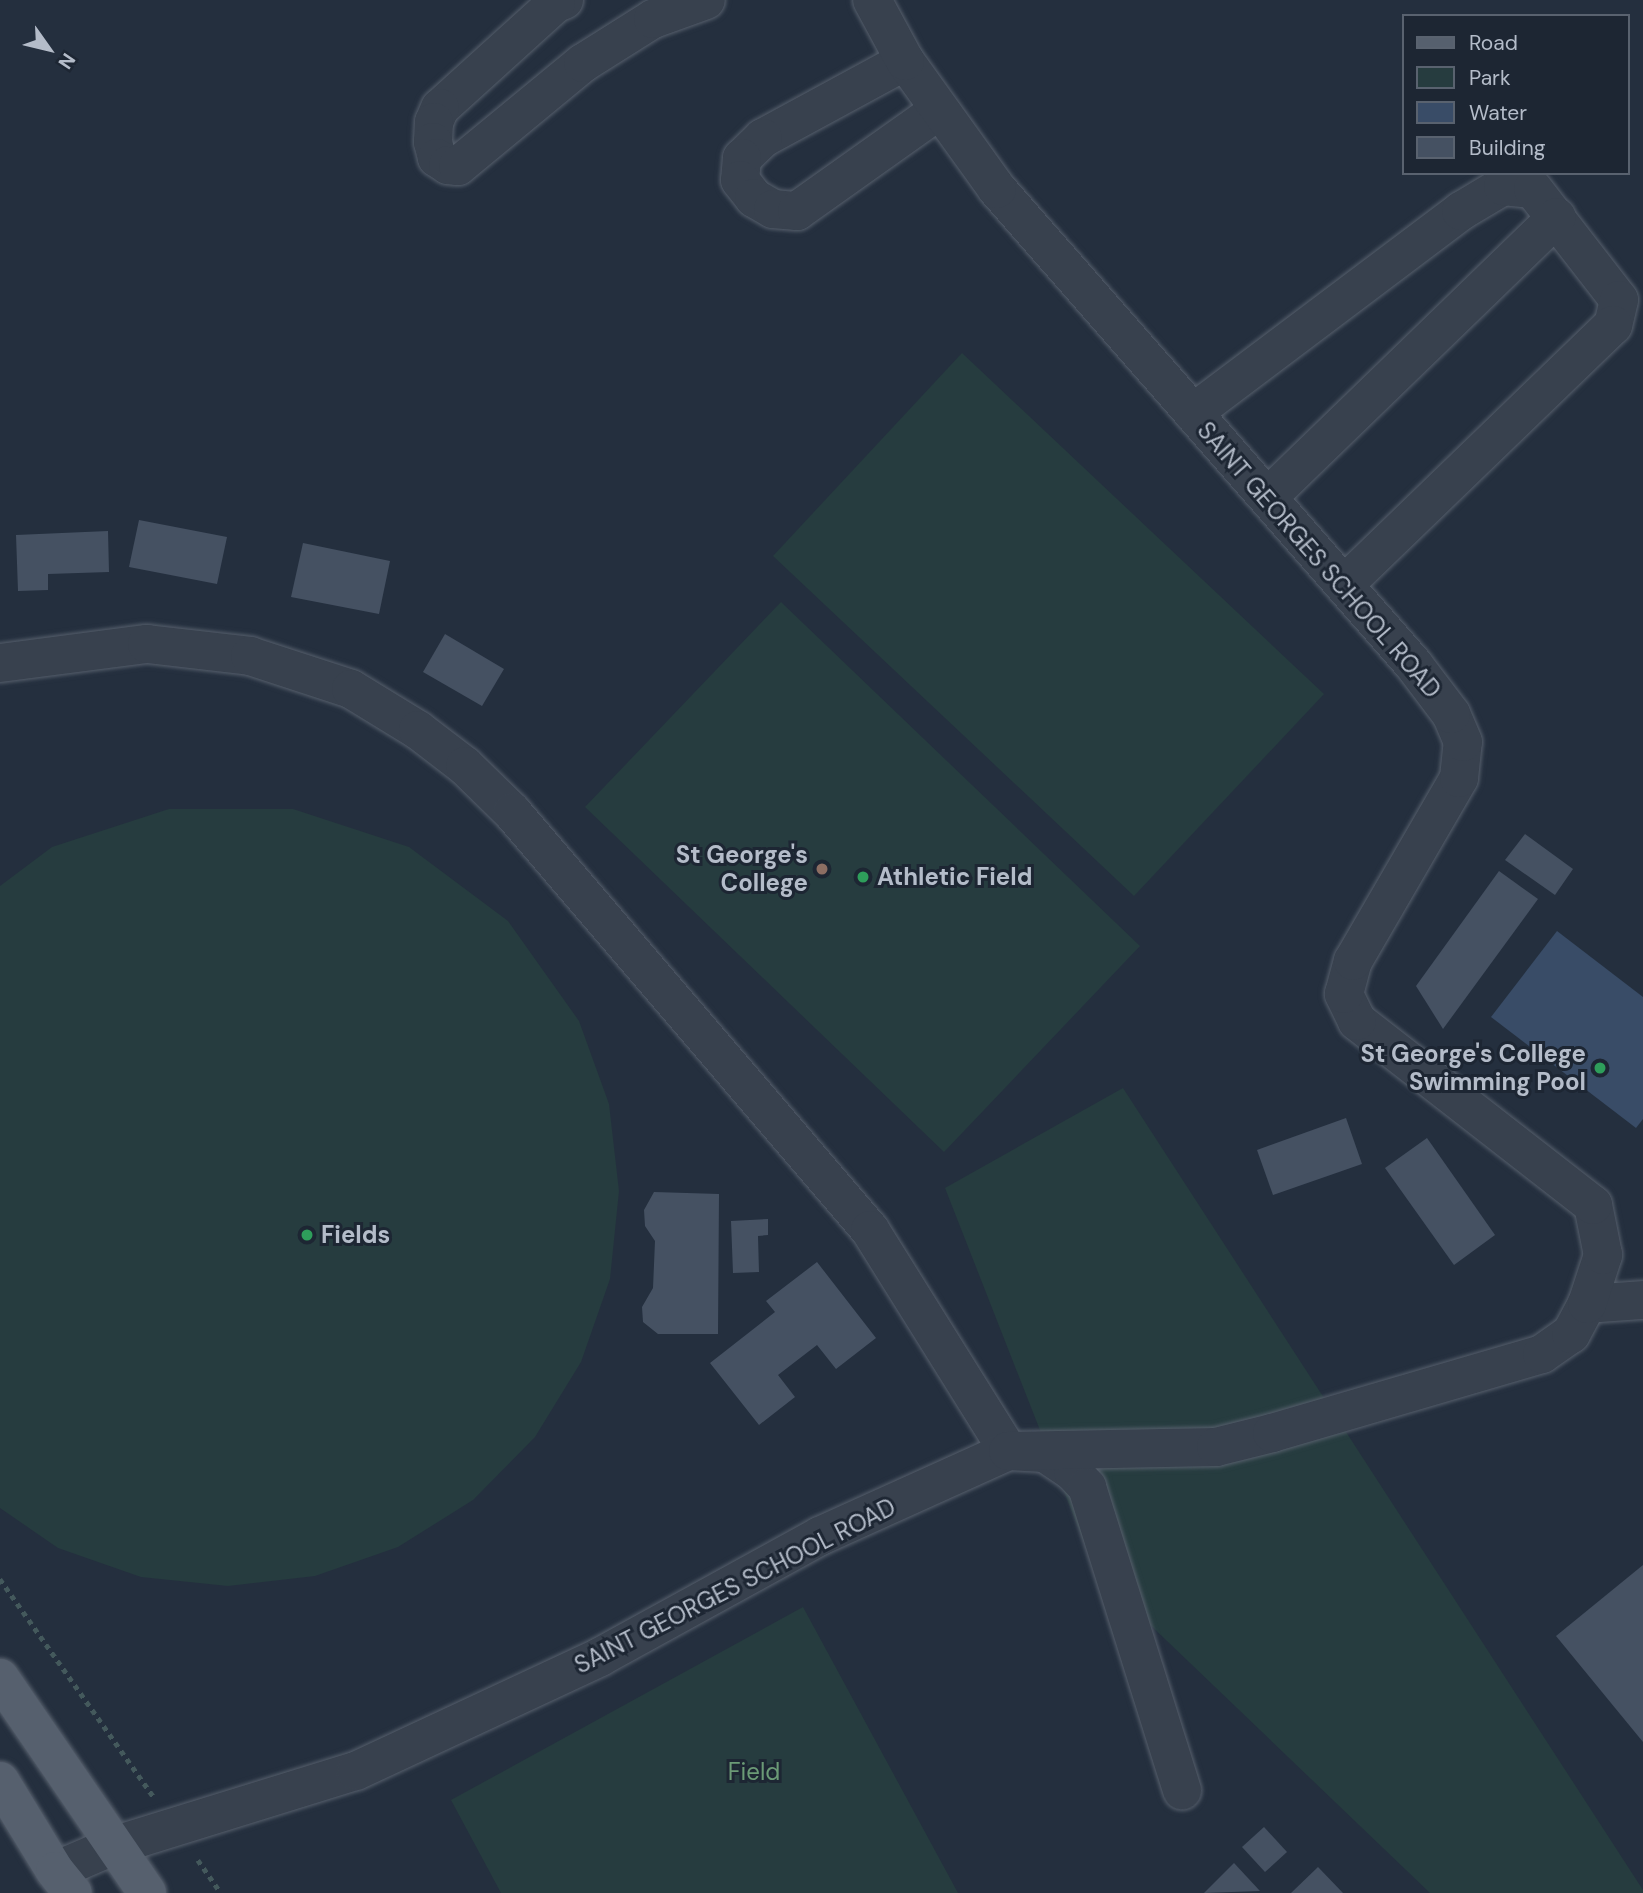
<!DOCTYPE html>
<style>
body{margin:0}
#map{position:relative;width:1643px;height:1893px;overflow:hidden;background:#242f3e;font-family:"DM Sans",sans-serif}
div>[style]{position:absolute}
[style*='--x']{left:calc(var(--x)*1px);top:calc(var(--y)*1px);width:calc(var(--w)*1px);rotate:calc(var(--a)*1deg)}
.green>*{inset:0;background:#263c3f}
.water>*{inset:0;background:#394c67}
.building>*{inset:0;background:#455162}
.path>*{height:4.5px;margin-top:-2.25px;transform-origin:0;background:repeating-linear-gradient(90deg,#44595c 0 5px,transparent 0 10px)}
.roads{filter:drop-shadow(0 0 2px #565f6c) drop-shadow(0 0 2px #565f6c)}
.minor>*{height:38px;margin:-19px;padding:0 19px;transform-origin:19px;border-radius:19px;background:#38414e}
.major>*{height:38px;margin:-19px;padding:0 19px;transform-origin:19px;border-radius:19px;background:#56606e}
.dots>*{width:19px;height:19px;translate:-50% -50%;box-sizing:border-box;border:4px solid #1d2633;border-radius:50%}
span{translate:-50% -50%;white-space:nowrap;text-align:center;line-height:1.15;-webkit-text-stroke:6px #1d2633;paint-order:stroke}
.street-label{font-size:24px;color:#b4bcc9}
.poi-label{font-size:24px;color:#b4bcc9;font-weight:700}
.right{translate:-100% -50%;text-align:right}
.left{translate:0 -50%;text-align:left}
.park-label{font-size:24px;color:#6b9a76}
.legend{position:absolute;left:1402px;top:14px;width:228px;height:161px;box-sizing:border-box;background:#1d2633;border:2px solid #59626f;margin:0;padding:9px 12px;list-style:none;font-size:21px;color:#b4bcc9}
.legend li{display:flex;align-items:center;gap:14px;height:35px}
.legend b{width:35px;border:2px solid #59626f}
.north{position:absolute;left:14px;top:14px;width:70px;height:70px;-webkit-text-stroke:5px #1d2633;paint-order:stroke;rotate:124deg;font-size:19px;font-weight:700;line-height:28px;text-align:center;color:#b4bcc9}
.north::after{content:'';display:block;margin:auto;width:24px;height:32px;background:#b4bcc9;clip-path:polygon(50% 0,100% 100%,50% 72%,0 100%)}
</style>
<div id="map">
<div class="green">
<div style="clip-path:polygon(962px 353px,1324px 694px,1134px 896px,773px 556px)"></div>
<div style="clip-path:polygon(781px 602px,1140px 946px,944px 1152px,585px 807px)"></div>
<div style="clip-path:polygon(169px 809px,293px 809px,409px 847px,508px 921px,579px 1021px,609px 1104px,619px 1191px,610px 1279px,581px 1362px,535px 1437px,473px 1500px,398px 1547px,315px 1576px,228px 1586px,141px 1577px,58px 1548px,0 1508px,0 886px,52px 847px)"></div>
<div style="clip-path:polygon(1123px 1088px,1643px 1890px,1643px 1893px,1430px 1893px,1096px 1573px,945px 1188px)"></div>
<div style="clip-path:polygon(803px 1607px,958px 1893px,501px 1893px,451px 1800px)"></div>
</div>
<div class="water">
<div style="clip-path:polygon(1557px 931px,1643px 997px,1643px 1119px,1636px 1128px,1491px 1017px)"></div>
</div>
<div class="building">
<div style="clip-path:polygon(139px 520px,227px 537px,217px 584px,129px 567px)"></div>
<div style="clip-path:polygon(108px 531px,109px 572px,48px 574px,48px 590px,18px 591px,16px 535px)"></div>
<div style="clip-path:polygon(303px 543px,390px 561px,379px 614px,291px 597px)"></div>
<div style="clip-path:polygon(445px 634px,504px 669px,482px 706px,423px 672px)"></div>
<div style="clip-path:polygon(1525px 834px,1573px 869px,1555px 895px,1505px 860px)"></div>
<div style="clip-path:polygon(1499px 871px,1538px 899px,1443px 1029px,1416px 986px)"></div>
<div style="clip-path:polygon(1346px 1118px,1362px 1164px,1273px 1195px,1257px 1150px)"></div>
<div style="clip-path:polygon(1427px 1138px,1495px 1235px,1454px 1265px,1385px 1168px)"></div>
<div style="clip-path:polygon(654px 1192px,719px 1194px,718px 1334px,658px 1334px,643px 1322px,642px 1307px,653px 1288px,655px 1241px,645px 1226px,644px 1210px)"></div>
<div style="clip-path:polygon(768px 1219px,768px 1235px,758px 1236px,759px 1272px,733px 1273px,731px 1221px)"></div>
<div style="clip-path:polygon(817px 1262px,876px 1338px,836px 1369px,817px 1345px,778px 1375px,795px 1397px,759px 1425px,710px 1363px,775px 1312px,766px 1301px)"></div>
<div style="clip-path:polygon(1643px 1565px,1643px 1742px,1556px 1636px)"></div>
<div style="clip-path:polygon(1264px 1827px,1287px 1852px,1265px 1872px,1242px 1847px)"></div>
<div style="clip-path:polygon(1234px 1863px,1260px 1891px,1204px 1893px)"></div>
<div style="clip-path:polygon(1318px 1867px,1343px 1893px,1291px 1893px)"></div>
</div>
<div class="path">
<div style="--x:0;--y:1579;--w:266;--a:54.8"></div>
<div style="--x:198;--y:1860;--w:40;--a:55.1"></div>
</div>
<div class="roads">
<div class="minor">
<div style="--x:564;--y:0;--w:9;--a:159"></div>
<div style="--x:556;--y:3;--w:156;--a:137.8"></div>
<div style="--x:440;--y:108;--w:15;--a:113"></div>
<div style="--x:434;--y:122;--w:20;--a:93"></div>
<div style="--x:433;--y:142;--w:16;--a:76"></div>
<div style="--x:437;--y:158;--w:13;--a:32"></div>
<div style="--x:448;--y:165;--w:10;--a:6"></div>
<div style="--x:458;--y:166;--w:162;--a:-39.5"></div>
<div style="--x:583;--y:63;--w:83;--a:-32.2"></div>
<div style="--x:653;--y:19;--w:56;--a:-19.7"></div>
<div style="--x:905;--y:61;--w:162;--a:151.5"></div>
<div style="--x:763;--y:138;--w:29;--a:136"></div>
<div style="--x:742;--y:158;--w:22;--a:95"></div>
<div style="--x:740;--y:180;--w:23;--a:52"></div>
<div style="--x:754;--y:198;--w:22;--a:30"></div>
<div style="--x:773;--y:209;--w:24;--a:5"></div>
<div style="--x:797;--y:211;--w:174;--a:-35.4"></div>
<div style="--x:1193;--y:413;--w:336;--a:-37"></div>
<div style="--x:1461;--y:211;--w:49;--a:-30.8"></div>
<div style="--x:1503;--y:186;--w:30;--a:6"></div>
<div style="--x:1533;--y:189;--w:140;--a:52.2"></div>
<div style="--x:1619;--y:300;--w:26;--a:103"></div>
<div style="--x:1613;--y:325;--w:374;--a:136"></div>
<div style="--x:1268;--y:497;--w:402;--a:-44.1"></div>
<div style="--x:0;--y:663;--w:148;--a:-7.4"></div>
<div style="--x:147;--y:644;--w:104;--a:6.6"></div>
<div style="--x:250;--y:656;--w:106;--a:18.1"></div>
<div style="--x:351;--y:689;--w:79;--a:31.5"></div>
<div style="--x:418;--y:730;--w:59;--a:37.5"></div>
<div style="--x:465;--y:766;--w:66;--a:44.4"></div>
<div style="--x:512;--y:812;--w:550;--a:49.42"></div>
<div style="--x:870;--y:1230;--w:261;--a:58"></div>
<div style="--x:1008;--y:1451;--w:37;--a:3"></div>
<div style="--x:1045;--y:1453;--w:34;--a:34"></div>
<div style="--x:1073;--y:1472;--w:21;--a:47"></div>
<div style="--x:1087;--y:1487;--w:318;--a:72.6"></div>
<div style="--x:1587;--y:1304;--w:56;--a:-4.1"></div>
<div style="--x:55;--y:1871;--w:63;--a:-23.3"></div>
<div style="--x:113;--y:1846;--w:254;--a:-17.2"></div>
<div style="--x:356;--y:1771;--w:269;--a:-25"></div>
<div style="--x:600;--y:1657;--w:251;--a:-28.8"></div>
<div style="--x:820;--y:1536;--w:206;--a:-24.3"></div>
<div style="--x:1008;--y:1451;--w:208;--a:-1.1"></div>
<div style="--x:1216;--y:1447;--w:58;--a:-14"></div>
<div style="--x:1272;--y:1433;--w:281;--a:-16.3"></div>
<div style="--x:1542;--y:1354;--w:35;--a:-35"></div>
<div style="--x:1571;--y:1334;--w:34;--a:-62"></div>
<div style="--x:1587;--y:1304;--w:52;--a:-71.9"></div>
<div style="--x:1603;--y:1255;--w:51;--a:-101.3"></div>
<div style="--x:1593;--y:1205;--w:299;--a:-142.1"></div>
<div style="--x:1357;--y:1021;--w:30;--a:-116"></div>
<div style="--x:1344;--y:994;--w:34;--a:-75"></div>
<div style="--x:1353;--y:961;--w:211;--a:-59.9"></div>
<div style="--x:1459;--y:778;--w:36;--a:-84"></div>
<div style="--x:1463;--y:742;--w:30;--a:-113"></div>
<div style="--x:1451;--y:714;--w:61;--a:-127.1"></div>
<div style="--x:1414;--y:665;--w:633;--a:-131.22"></div>
<div style="--x:997;--y:189;--w:158;--a:-125.7"></div>
<div style="--x:905;--y:61;--w:69;--a:-118.4"></div>
</div>
<div class="major">
<div style="--x:0;--y:1678;--w:260;--a:55.6"></div>
<div style="--x:0;--y:1781;--w:105;--a:58.6"></div>
<div style="--x:55;--y:1871;--w:28;--a:51"></div>
</div>
</div>
<div class="dots">
<div style="left:822px;top:869px;background:#8d6e63"></div>
<div style="left:863px;top:877px;background:#2e9e5b"></div>
<div style="left:1600px;top:1068px;background:#2e9e5b"></div>
<div style="left:307px;top:1235px;background:#2e9e5b"></div>
</div>
<div class="street-label">
<span style="left:1319px;top:560px;rotate:49deg">SAINT GEORGES SCHOOL ROAD</span>
<span style="left:735px;top:1586px;rotate:-27deg">SAINT GEORGES SCHOOL ROAD</span>
</div>
<div class="poi-label">
<span class="right" style="left:808px;top:869px">St George's<br>College</span>
<span class="left" style="left:877px;top:877px">Athletic Field</span>
<span class="right" style="left:1586px;top:1068px">St George's College<br>Swimming Pool</span>
<span class="left" style="left:321px;top:1235px">Fields</span>
</div>
<div class="park-label">
<span style="left:754px;top:1772px">Field</span>
</div>
<ul class="legend">
<li><b style="height:9px;background:#56606e"></b>Road</li>
<li><b style="height:19px;background:#263c3f"></b>Park</li>
<li><b style="height:19px;background:#394c67"></b>Water</li>
<li><b style="height:19px;background:#455162"></b>Building</li>
</ul>
<div class="north">N</div>
</div>
